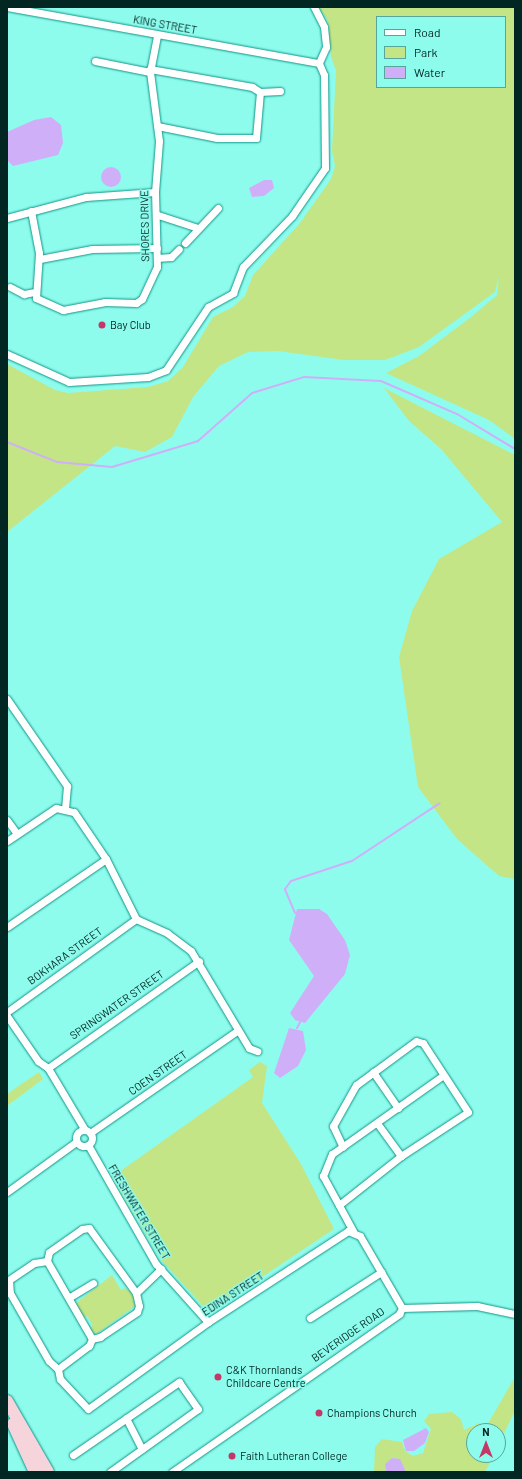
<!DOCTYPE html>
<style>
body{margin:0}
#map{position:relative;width:522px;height:1479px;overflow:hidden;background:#8efced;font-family:Barlow,sans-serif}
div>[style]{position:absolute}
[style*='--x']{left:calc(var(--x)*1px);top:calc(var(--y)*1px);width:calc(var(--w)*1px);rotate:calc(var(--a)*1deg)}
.green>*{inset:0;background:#c4e585}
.water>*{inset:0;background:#d0aff9}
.round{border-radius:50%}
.stream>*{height:2px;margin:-1px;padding:0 1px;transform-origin:1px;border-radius:1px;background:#d0aff9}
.roads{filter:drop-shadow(0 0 1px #119689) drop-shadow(0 0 1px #119689)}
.minor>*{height:7px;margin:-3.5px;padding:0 3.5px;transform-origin:3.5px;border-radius:3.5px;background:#fff}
.minor>.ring{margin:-3.5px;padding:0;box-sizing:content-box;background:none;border:7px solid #fff;border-radius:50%}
.trunk>*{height:12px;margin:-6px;padding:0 6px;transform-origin:6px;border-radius:6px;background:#f6d4db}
.dots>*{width:11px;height:11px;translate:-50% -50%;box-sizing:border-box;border:2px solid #8efced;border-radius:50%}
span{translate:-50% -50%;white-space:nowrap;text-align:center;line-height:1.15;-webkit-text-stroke:3px #8efced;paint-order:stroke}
.street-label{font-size:11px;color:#022622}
.poi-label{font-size:11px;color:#022622}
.left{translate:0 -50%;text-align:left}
.frame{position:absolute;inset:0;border:8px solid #022622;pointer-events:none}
.legend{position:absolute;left:376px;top:16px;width:130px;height:72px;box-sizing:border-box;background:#8efced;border:1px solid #56a69c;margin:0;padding:5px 7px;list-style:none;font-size:12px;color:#022622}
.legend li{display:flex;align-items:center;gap:8px;height:20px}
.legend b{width:20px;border:1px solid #56a69c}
.north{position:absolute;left:466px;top:1423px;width:40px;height:40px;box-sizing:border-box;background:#8efced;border:1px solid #56a69c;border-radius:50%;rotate:0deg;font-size:11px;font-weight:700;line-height:16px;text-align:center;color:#022622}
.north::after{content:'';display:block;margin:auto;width:14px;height:18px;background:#c43767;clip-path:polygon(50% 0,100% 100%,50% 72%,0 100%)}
</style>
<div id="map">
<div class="green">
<div style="clip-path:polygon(evenodd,319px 7px,515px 7px,515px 439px,489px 420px,386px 373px,419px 356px,471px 317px,497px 295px,499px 276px,495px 292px,419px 347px,385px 360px,344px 360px,278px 351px,248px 352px,219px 366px,193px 397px,172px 437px,145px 452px,115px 446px,7px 532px,7px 364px,55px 390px,68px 393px,148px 387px,168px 381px,183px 367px,213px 317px,233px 307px,245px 296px,253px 275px,300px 223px,331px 179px,335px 166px,332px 151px,336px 70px,331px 57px,328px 21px,319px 7px,377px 17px,505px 17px,505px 87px,377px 87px,377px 17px)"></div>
<div style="clip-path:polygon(384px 388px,515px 455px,515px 879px,499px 876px,457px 839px,418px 787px,399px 657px,412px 611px,439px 559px,502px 522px,441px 449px,409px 421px)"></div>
<div style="clip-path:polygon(260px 1062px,267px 1066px,262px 1103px,301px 1164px,334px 1229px,211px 1311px,205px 1308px,163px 1262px,112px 1177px,253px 1077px,249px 1070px)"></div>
<div style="clip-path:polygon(39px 1072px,43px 1079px,7px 1106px,7px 1094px)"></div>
<div style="clip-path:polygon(112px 1275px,121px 1290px,125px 1288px,132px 1293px,135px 1306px,96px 1334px,89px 1328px,93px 1326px,87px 1316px,83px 1318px,75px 1304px)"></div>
<div style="clip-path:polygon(515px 1377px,515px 1410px,498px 1447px,498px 1431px,474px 1431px,474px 1455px,494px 1455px,485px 1472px,406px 1472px,398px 1459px,392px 1458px,389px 1472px,374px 1472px,375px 1447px,382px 1439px,402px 1442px,405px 1451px,413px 1456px,423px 1453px,431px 1429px,424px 1421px,429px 1414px,452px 1412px,461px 1419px,464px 1430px,479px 1423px,486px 1427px)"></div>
</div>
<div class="water">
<div style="clip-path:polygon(51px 117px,61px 125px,63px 143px,58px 155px,13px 166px,7px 160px,7px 132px,34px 120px)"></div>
<div class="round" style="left:101px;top:167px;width:20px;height:20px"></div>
<div style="clip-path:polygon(264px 180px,272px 180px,274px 188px,264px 196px,252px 197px,249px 188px)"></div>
<div style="clip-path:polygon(297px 909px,319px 909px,327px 914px,345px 940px,350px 955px,345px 974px,305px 1023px,295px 1020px,290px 1013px,314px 976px,289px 940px)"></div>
<div style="clip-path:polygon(289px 1028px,303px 1031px,306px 1050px,298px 1066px,280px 1078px,274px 1073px)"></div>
<div style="clip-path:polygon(426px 1428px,429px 1432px,425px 1443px,414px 1451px,406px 1451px,403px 1440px)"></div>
<div style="clip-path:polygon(392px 1458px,400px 1459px,406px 1472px,386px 1471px,385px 1464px)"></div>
</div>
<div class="stream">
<div style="--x:7;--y:442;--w:54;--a:21.8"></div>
<div style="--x:57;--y:462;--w:55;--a:5.2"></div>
<div style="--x:112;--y:467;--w:90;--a:-16.8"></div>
<div style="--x:198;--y:441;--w:72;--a:-41.6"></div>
<div style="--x:252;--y:393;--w:54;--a:-17.1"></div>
<div style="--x:304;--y:377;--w:77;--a:3"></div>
<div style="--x:381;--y:381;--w:83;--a:23.5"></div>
<div style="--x:457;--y:414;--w:68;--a:31.1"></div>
<div style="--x:295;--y:913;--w:26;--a:-113"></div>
<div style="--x:285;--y:889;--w:10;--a:-53"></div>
<div style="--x:291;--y:881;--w:64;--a:-18.2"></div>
<div style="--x:352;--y:861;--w:105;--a:-33.4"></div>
<div style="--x:297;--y:1028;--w:9;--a:-63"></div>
</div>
<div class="roads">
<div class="minor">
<div style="--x:7;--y:7;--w:317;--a:10.2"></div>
<div style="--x:314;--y:7;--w:22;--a:63"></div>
<div style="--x:324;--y:27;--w:20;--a:84"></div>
<div style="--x:326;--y:47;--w:17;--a:114"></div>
<div style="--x:95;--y:61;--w:56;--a:11.3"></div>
<div style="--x:150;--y:69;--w:104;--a:10"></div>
<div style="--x:252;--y:87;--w:9;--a:32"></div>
<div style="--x:260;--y:92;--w:46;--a:95"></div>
<div style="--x:256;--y:138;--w:39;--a:180"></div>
<div style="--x:217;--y:138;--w:61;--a:-168.7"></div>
<div style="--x:260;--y:92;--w:20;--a:-3"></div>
<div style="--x:31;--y:211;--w:43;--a:79.2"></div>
<div style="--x:39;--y:253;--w:45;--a:93.8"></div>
<div style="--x:36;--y:298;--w:30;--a:24"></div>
<div style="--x:63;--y:310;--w:43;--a:-10.8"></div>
<div style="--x:105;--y:302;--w:31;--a:2"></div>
<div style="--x:136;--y:303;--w:7;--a:-34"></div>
<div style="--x:142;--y:299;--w:35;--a:-65"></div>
<div style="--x:157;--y:267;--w:75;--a:-91.5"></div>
<div style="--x:155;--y:192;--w:51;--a:-85.5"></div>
<div style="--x:159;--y:141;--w:70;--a:-97.4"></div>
<div style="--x:150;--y:72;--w:38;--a:-79"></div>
<div style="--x:158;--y:215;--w:42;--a:18"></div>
<div style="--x:7;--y:218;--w:82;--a:-14.9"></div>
<div style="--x:86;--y:197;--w:69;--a:-4.1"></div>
<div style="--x:185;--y:243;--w:48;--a:-46.7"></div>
<div style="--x:157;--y:258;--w:14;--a:-4"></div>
<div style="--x:171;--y:257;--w:11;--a:-45"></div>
<div style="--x:40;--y:259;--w:53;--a:-10.9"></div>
<div style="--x:92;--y:249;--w:65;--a:-0.9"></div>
<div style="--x:10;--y:287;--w:16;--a:27"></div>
<div style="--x:24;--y:294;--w:10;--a:-11"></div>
<div style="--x:7;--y:354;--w:68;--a:24.3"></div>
<div style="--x:69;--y:382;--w:79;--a:-3.6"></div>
<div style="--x:148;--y:377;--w:19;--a:-21"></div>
<div style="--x:166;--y:370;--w:76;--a:-56.3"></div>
<div style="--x:208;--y:307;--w:29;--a:-29"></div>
<div style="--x:233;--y:293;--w:28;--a:-69"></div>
<div style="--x:243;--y:267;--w:71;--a:-46.1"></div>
<div style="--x:292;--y:216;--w:58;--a:-55.5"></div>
<div style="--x:325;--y:168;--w:93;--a:-90.6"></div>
<div style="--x:324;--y:75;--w:13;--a:-113"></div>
<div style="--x:7;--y:699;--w:106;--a:55.4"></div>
<div style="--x:67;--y:786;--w:21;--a:95"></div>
<div style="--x:7;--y:820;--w:17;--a:54"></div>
<div style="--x:7;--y:841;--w:59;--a:-34"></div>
<div style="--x:56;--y:808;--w:18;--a:13"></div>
<div style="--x:74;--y:812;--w:57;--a:55.8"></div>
<div style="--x:106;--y:859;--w:67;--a:63.4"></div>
<div style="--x:136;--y:919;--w:34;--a:24"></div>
<div style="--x:167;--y:933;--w:30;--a:37"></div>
<div style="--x:191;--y:951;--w:113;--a:59.1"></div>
<div style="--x:249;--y:1048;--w:9;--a:21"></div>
<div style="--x:7;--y:927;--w:120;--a:-34.5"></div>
<div style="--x:7;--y:1012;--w:159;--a:-35.8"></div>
<div style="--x:7;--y:1016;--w:55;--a:55.4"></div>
<div style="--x:38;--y:1061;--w:12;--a:35"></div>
<div style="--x:48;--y:1068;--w:72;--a:59.2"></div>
<div style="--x:48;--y:1068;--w:185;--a:-35.3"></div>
<div style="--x:373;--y:1072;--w:44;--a:55.2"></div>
<div style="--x:377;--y:1123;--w:41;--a:54"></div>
<div class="ring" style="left:76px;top:1130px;width:9px;height:9px"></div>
<div style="--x:90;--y:1133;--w:180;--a:-34.8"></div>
<div style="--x:88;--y:1145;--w:137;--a:60.3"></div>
<div style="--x:156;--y:1264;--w:78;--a:48.1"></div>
<div style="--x:7;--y:1192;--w:85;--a:-35.9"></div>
<div style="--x:339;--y:1205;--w:79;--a:-38.3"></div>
<div style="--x:401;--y:1156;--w:80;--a:-33.3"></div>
<div style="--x:468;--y:1112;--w:82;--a:-123.1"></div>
<div style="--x:423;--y:1043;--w:7;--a:-164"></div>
<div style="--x:416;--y:1041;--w:74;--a:143.7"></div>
<div style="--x:356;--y:1085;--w:47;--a:119.3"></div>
<div style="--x:333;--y:1126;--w:23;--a:65"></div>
<div style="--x:89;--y:1228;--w:80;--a:54.1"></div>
<div style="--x:136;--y:1293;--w:13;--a:77"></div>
<div style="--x:139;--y:1306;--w:6;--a:108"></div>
<div style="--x:137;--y:1312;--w:45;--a:146"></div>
<div style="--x:100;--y:1337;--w:8;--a:166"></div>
<div style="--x:92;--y:1339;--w:90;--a:-120"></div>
<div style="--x:47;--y:1261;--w:9;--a:-77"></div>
<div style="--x:49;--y:1252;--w:40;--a:-34.9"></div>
<div style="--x:82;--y:1229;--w:7;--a:-8"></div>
<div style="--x:353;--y:1231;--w:63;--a:-118.6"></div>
<div style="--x:323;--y:1176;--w:24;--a:-68"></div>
<div style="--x:332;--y:1154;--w:135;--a:-35.3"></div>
<div style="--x:47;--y:1261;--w:13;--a:171"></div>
<div style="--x:34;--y:1263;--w:30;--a:146"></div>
<div style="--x:9;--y:1280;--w:13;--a:86"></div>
<div style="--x:10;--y:1293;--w:78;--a:60.2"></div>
<div style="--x:49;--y:1361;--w:12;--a:42"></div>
<div style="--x:58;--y:1369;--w:39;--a:-37"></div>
<div style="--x:89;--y:1346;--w:8;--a:-67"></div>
<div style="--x:136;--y:1293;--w:35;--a:-44"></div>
<div style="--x:70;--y:1297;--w:27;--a:-31"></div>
<div style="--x:310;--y:1318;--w:85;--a:-32.9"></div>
<div style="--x:58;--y:1369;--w:10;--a:79"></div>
<div style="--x:60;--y:1379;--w:41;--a:47"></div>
<div style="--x:88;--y:1409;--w:148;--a:-35.9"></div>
<div style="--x:208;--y:1322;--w:167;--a:-33"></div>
<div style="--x:348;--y:1231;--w:13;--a:23"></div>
<div style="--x:360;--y:1236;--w:83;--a:59.7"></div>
<div style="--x:126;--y:1418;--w:35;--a:63"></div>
<div style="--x:73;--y:1455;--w:129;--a:-34.6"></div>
<div style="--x:179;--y:1382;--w:33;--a:55"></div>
<div style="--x:198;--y:1409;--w:108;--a:144.4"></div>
<div style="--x:172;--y:1472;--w:277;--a:-34.8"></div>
<div style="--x:399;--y:1314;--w:7;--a:-63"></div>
<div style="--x:402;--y:1308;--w:75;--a:-1.5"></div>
<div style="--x:477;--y:1306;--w:39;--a:12"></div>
</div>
<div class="trunk">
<div style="--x:7;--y:1401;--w:82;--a:60"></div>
<div style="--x:13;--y:1424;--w:53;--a:65.4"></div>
</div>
</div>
<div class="dots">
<div style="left:102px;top:325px;background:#c43767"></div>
<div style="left:218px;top:1377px;background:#c43767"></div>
<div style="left:319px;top:1413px;background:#c43767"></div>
<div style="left:232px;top:1456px;background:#c43767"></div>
</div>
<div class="street-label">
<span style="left:165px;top:25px;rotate:10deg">KING STREET</span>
<span style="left:145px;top:226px;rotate:-91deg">SHORES DRIVE</span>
<span style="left:65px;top:956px;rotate:-36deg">BOKHARA STREET</span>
<span style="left:117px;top:1005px;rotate:-35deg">SPRINGWATER STREET</span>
<span style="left:158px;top:1073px;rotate:-35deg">COEN STREET</span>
<span style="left:139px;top:1212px;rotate:59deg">FRESHWATER STREET</span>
<span style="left:233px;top:1294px;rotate:-33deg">EDINA STREET</span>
<span style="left:348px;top:1335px;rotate:-35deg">BEVERIDGE ROAD</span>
</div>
<div class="poi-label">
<span class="left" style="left:110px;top:325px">Bay Club</span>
<span class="left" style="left:226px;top:1377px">C&amp;K Thornlands<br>Childcare Centre</span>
<span class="left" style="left:327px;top:1413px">Champions Church</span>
<span class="left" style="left:240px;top:1456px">Faith Lutheran College</span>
</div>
<div class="frame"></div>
<ul class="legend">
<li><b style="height:5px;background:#fff"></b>Road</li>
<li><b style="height:11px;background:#c4e585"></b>Park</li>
<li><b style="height:11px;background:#d0aff9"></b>Water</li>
</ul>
<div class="north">N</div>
</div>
